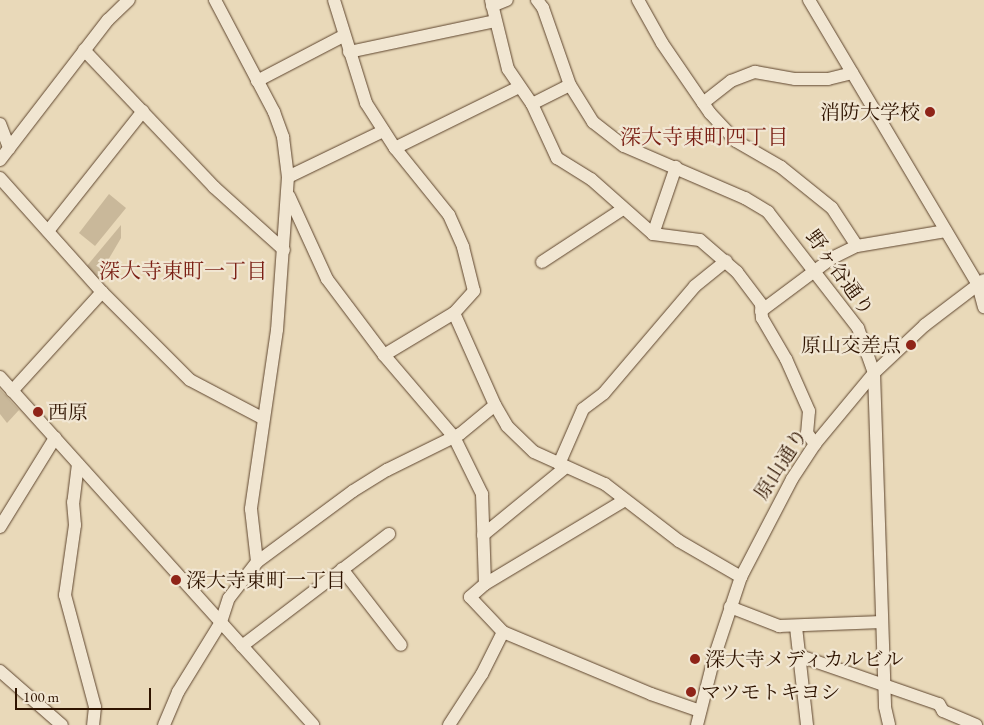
<!DOCTYPE html>
<meta charset="utf-8">
<style>
body{margin:0}
#map{position:relative;width:984px;height:725px;overflow:hidden;background:#e9d9b9;font-family:"EB Garamond","Noto Serif JP",serif}
div>[style]{position:absolute}
[style*='--x']{left:calc(var(--x)*1px);top:calc(var(--y)*1px);width:calc(var(--w)*1px);rotate:calc(var(--a)*1deg)}
.green>*{inset:0;background:#c9b89a}
.roads{filter:drop-shadow(0 0 1px #5e452e) drop-shadow(0 0 1px #5e452e)}
.minor>*{height:12px;margin:-6px;padding:0 6px;transform-origin:6px;border-radius:6px;background:#f1e6d2}
.dots>*{width:14px;height:14px;translate:-50% -50%;box-sizing:border-box;border:2px solid #f1e6d2;border-radius:50%}
span{translate:-50% -50%;white-space:nowrap;text-align:center;line-height:1.15;-webkit-text-stroke:4.5px #f1e6d2;paint-order:stroke}
.poi-label{font-size:20px;color:#2f1400}
.right{translate:-100% -50%;text-align:right}
.left{translate:0 -50%;text-align:left}
.street-label{font-size:20px;color:#2f1400}
.neighbourhood-label{font-size:21px;color:#7a1f14}
.scale{position:absolute;left:15px;top:688px;width:136px;height:22px;box-sizing:border-box;border:2px solid #2f1400;border-top:0;padding-left:6px;font-size:15px;line-height:18px;white-space:nowrap;color:#2f1400;-webkit-text-stroke:4px #f1e6d2;paint-order:stroke}
</style>
<div id="map">
<div class="green">
<div style="clip-path:polygon(109px 194px,126px 208px,95px 246px,79px 233px)"></div>
<div style="clip-path:polygon(121px 225px,121px 238px,97px 279px,86px 267px)"></div>
<div style="clip-path:polygon(0 389px,19px 410px,7px 423px,0 414px)"></div>
</div>
<div class="roads">
<div class="minor">
<div style="--x:215;--y:0;--w:127;--a:62.2"></div>
<div style="--x:274;--y:112;--w:27;--a:70"></div>
<div style="--x:283;--y:137;--w:40;--a:82.9"></div>
<div style="--x:288;--y:177;--w:153;--a:94.1"></div>
<div style="--x:277;--y:330;--w:181;--a:98.3"></div>
<div style="--x:251;--y:509;--w:53;--a:83.5"></div>
<div style="--x:334;--y:0;--w:108;--a:72.7"></div>
<div style="--x:366;--y:103;--w:54;--a:57.2"></div>
<div style="--x:395;--y:148;--w:86;--a:51.1"></div>
<div style="--x:449;--y:215;--w:35;--a:66"></div>
<div style="--x:463;--y:247;--w:45;--a:76"></div>
<div style="--x:474;--y:291;--w:30;--a:132"></div>
<div style="--x:454;--y:313;--w:82;--a:149"></div>
<div style="--x:491;--y:0;--w:71;--a:76.2"></div>
<div style="--x:508;--y:69;--w:42;--a:55.6"></div>
<div style="--x:532;--y:104;--w:60;--a:65.2"></div>
<div style="--x:557;--y:158;--w:40;--a:32"></div>
<div style="--x:591;--y:179;--w:83;--a:41.6"></div>
<div style="--x:653;--y:234;--w:47;--a:7.3"></div>
<div style="--x:700;--y:240;--w:49;--a:40.9"></div>
<div style="--x:737;--y:272;--w:40;--a:53"></div>
<div style="--x:761;--y:304;--w:14;--a:86"></div>
<div style="--x:762;--y:318;--w:48;--a:59.7"></div>
<div style="--x:786;--y:359;--w:57;--a:66.1"></div>
<div style="--x:809;--y:411;--w:22;--a:95"></div>
<div style="--x:807;--y:433;--w:14;--a:54"></div>
<div style="--x:537;--y:0;--w:10;--a:53"></div>
<div style="--x:543;--y:8;--w:82;--a:70.7"></div>
<div style="--x:570;--y:85;--w:44;--a:58.1"></div>
<div style="--x:593;--y:122;--w:39;--a:38"></div>
<div style="--x:624;--y:146;--w:132;--a:23.3"></div>
<div style="--x:745;--y:198;--w:27;--a:31"></div>
<div style="--x:768;--y:212;--w:147;--a:52.2"></div>
<div style="--x:858;--y:328;--w:48;--a:70.4"></div>
<div style="--x:874;--y:373;--w:334;--a:88.1"></div>
<div style="--x:885;--y:707;--w:18;--a:77"></div>
<div style="--x:638;--y:0;--w:49;--a:60.8"></div>
<div style="--x:662;--y:43;--w:85;--a:55.6"></div>
<div style="--x:710;--y:113;--w:38;--a:47"></div>
<div style="--x:736;--y:141;--w:52;--a:30"></div>
<div style="--x:781;--y:167;--w:65;--a:38.8"></div>
<div style="--x:832;--y:208;--w:45;--a:56.7"></div>
<div style="--x:809;--y:0;--w:331;--a:59.3"></div>
<div style="--x:978;--y:285;--w:23;--a:75"></div>
<div style="--x:492;--y:6;--w:16;--a:-22"></div>
<div style="--x:84;--y:50;--w:189;--a:46.5"></div>
<div style="--x:214;--y:187;--w:94;--a:42"></div>
<div style="--x:349;--y:52;--w:149;--a:-12"></div>
<div style="--x:257;--y:81;--w:97;--a:-27.6"></div>
<div style="--x:703;--y:103;--w:36;--a:-38"></div>
<div style="--x:731;--y:81;--w:26;--a:-21"></div>
<div style="--x:755;--y:72;--w:41;--a:9.9"></div>
<div style="--x:795;--y:79;--w:33;--a:0"></div>
<div style="--x:828;--y:79;--w:25;--a:-14"></div>
<div style="--x:532;--y:104;--w:42;--a:-26.6"></div>
<div style="--x:0;--y:124;--w:26;--a:69"></div>
<div style="--x:395;--y:148;--w:138;--a:-26.2"></div>
<div style="--x:0;--y:160;--w:177;--a:-52.4"></div>
<div style="--x:108;--y:20;--w:29;--a:-44"></div>
<div style="--x:288;--y:177;--w:106;--a:-25.8"></div>
<div style="--x:0;--y:178;--w:153;--a:48.2"></div>
<div style="--x:102;--y:292;--w:124;--a:45"></div>
<div style="--x:190;--y:380;--w:81;--a:27.8"></div>
<div style="--x:289;--y:196;--w:91;--a:65.4"></div>
<div style="--x:327;--y:279;--w:95;--a:53.1"></div>
<div style="--x:384;--y:355;--w:108;--a:49.5"></div>
<div style="--x:454;--y:437;--w:64;--a:63.8"></div>
<div style="--x:482;--y:494;--w:90;--a:88.1"></div>
<div style="--x:48;--y:231;--w:153;--a:-51.6"></div>
<div style="--x:653;--y:234;--w:71;--a:-71.1"></div>
<div style="--x:542;--y:262;--w:97;--a:-33.2"></div>
<div style="--x:761;--y:311;--w:89;--a:-36.7"></div>
<div style="--x:832;--y:258;--w:28;--a:-26"></div>
<div style="--x:857;--y:246;--w:90;--a:-9.6"></div>
<div style="--x:454;--y:313;--w:101;--a:66"></div>
<div style="--x:495;--y:405;--w:24;--a:60"></div>
<div style="--x:507;--y:426;--w:37;--a:44"></div>
<div style="--x:534;--y:452;--w:78;--a:24.3"></div>
<div style="--x:605;--y:484;--w:93;--a:37.6"></div>
<div style="--x:679;--y:541;--w:72;--a:30.1"></div>
<div style="--x:0;--y:377;--w:468;--a:48"></div>
<div style="--x:12;--y:391;--w:134;--a:-47.7"></div>
<div style="--x:78;--y:464;--w:38;--a:97"></div>
<div style="--x:73;--y:502;--w:23;--a:85"></div>
<div style="--x:75;--y:525;--w:71;--a:98.1"></div>
<div style="--x:65;--y:595;--w:116;--a:75"></div>
<div style="--x:95;--y:707;--w:18;--a:96"></div>
<div style="--x:559;--y:464;--w:60;--a:-66.4"></div>
<div style="--x:583;--y:409;--w:26;--a:-37"></div>
<div style="--x:604;--y:393;--w:140;--a:-49.6"></div>
<div style="--x:695;--y:286;--w:40;--a:-39"></div>
<div style="--x:625;--y:500;--w:163;--a:149"></div>
<div style="--x:485;--y:584;--w:20;--a:139"></div>
<div style="--x:470;--y:597;--w:48;--a:46.7"></div>
<div style="--x:503;--y:632;--w:160;--a:22.7"></div>
<div style="--x:651;--y:694;--w:52;--a:19.1"></div>
<div style="--x:0;--y:527;--w:105;--a:-58.3"></div>
<div style="--x:483;--y:535;--w:107;--a:-39.3"></div>
<div style="--x:342;--y:569;--w:96;--a:52.2"></div>
<div style="--x:730;--y:607;--w:53;--a:21.2"></div>
<div style="--x:779;--y:626;--w:103;--a:-2.2"></div>
<div style="--x:796;--y:627;--w:99;--a:83.6"></div>
<div style="--x:242;--y:646;--w:185;--a:-37.3"></div>
<div style="--x:800;--y:656;--w:147;--a:19.1"></div>
<div style="--x:939;--y:704;--w:8;--a:60"></div>
<div style="--x:943;--y:711;--w:36;--a:23"></div>
<div style="--x:0;--y:671;--w:82;--a:41.1"></div>
<div style="--x:164;--y:725;--w:36;--a:-67"></div>
<div style="--x:178;--y:692;--w:82;--a:-58.4"></div>
<div style="--x:221;--y:622;--w:25;--a:-72"></div>
<div style="--x:229;--y:598;--w:46;--a:-52.1"></div>
<div style="--x:257;--y:562;--w:119;--a:-36.5"></div>
<div style="--x:353;--y:491;--w:40;--a:-32"></div>
<div style="--x:387;--y:470;--w:81;--a:-26.3"></div>
<div style="--x:460;--y:434;--w:45;--a:-39.6"></div>
<div style="--x:449;--y:725;--w:61;--a:-57.1"></div>
<div style="--x:482;--y:674;--w:47;--a:-63.4"></div>
<div style="--x:697;--y:725;--w:69;--a:-75.8"></div>
<div style="--x:714;--y:658;--w:85;--a:-71.6"></div>
<div style="--x:741;--y:577;--w:110;--a:-62.5"></div>
<div style="--x:792;--y:479;--w:42;--a:-56.7"></div>
<div style="--x:815;--y:444;--w:92;--a:-50.3"></div>
<div style="--x:874;--y:373;--w:70;--a:-43.3"></div>
<div style="--x:925;--y:325;--w:74;--a:-37.3"></div>
</div>
</div>
<div class="dots">
<div style="left:930px;top:112px;background:#8f2418"></div>
<div style="left:911px;top:345px;background:#8f2418"></div>
<div style="left:38px;top:412px;background:#8f2418"></div>
<div style="left:176px;top:580px;background:#8f2418"></div>
<div style="left:695px;top:659px;background:#8f2418"></div>
<div style="left:691px;top:692px;background:#8f2418"></div>
</div>
<div class="poi-label">
<span class="right" style="left:920px;top:112px">消防大学校</span>
<span class="right" style="left:901px;top:345px">原山交差点</span>
<span class="left" style="left:48px;top:412px">西原</span>
<span class="left" style="left:186px;top:580px">深大寺東町一丁目</span>
<span class="left" style="left:705px;top:659px">深大寺メディカルビル</span>
<span class="left" style="left:701px;top:692px">マツモトキヨシ</span>
</div>
<div class="street-label">
<span style="left:840px;top:273px;rotate:54deg">野ヶ谷通り</span>
<span style="left:781px;top:464px;rotate:-57deg">原山通り</span>
</div>
<div class="neighbourhood-label">
<span style="left:704px;top:137px">深大寺東町四丁目</span>
<span style="left:183px;top:271px">深大寺東町一丁目</span>
</div>
<div class="scale">100 m</div>
</div>
